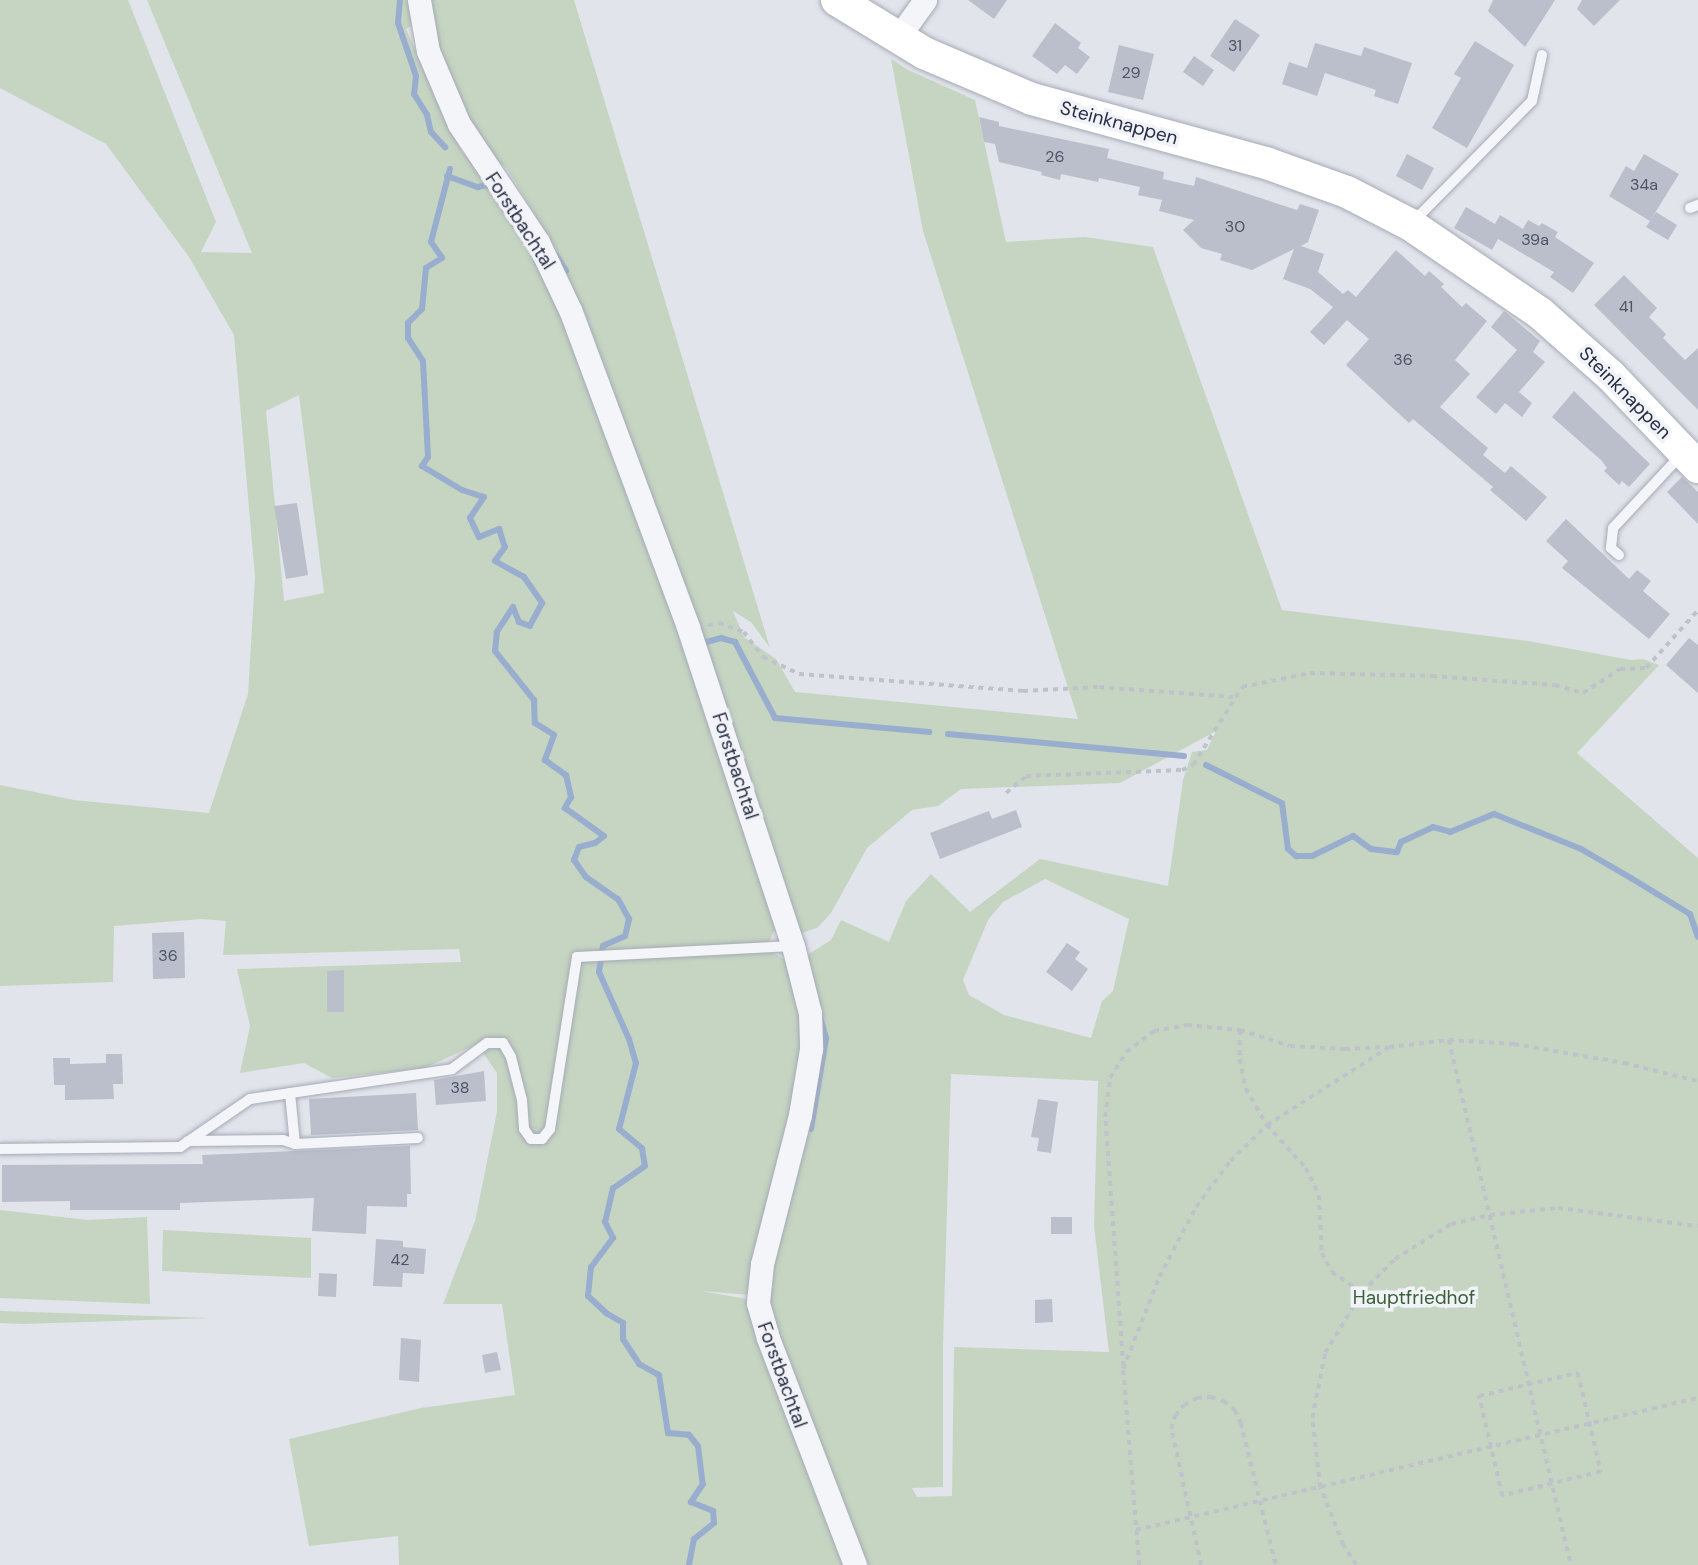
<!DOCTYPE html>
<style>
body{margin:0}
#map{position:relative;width:1698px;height:1565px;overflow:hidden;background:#e1e4eb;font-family:"DM Sans",sans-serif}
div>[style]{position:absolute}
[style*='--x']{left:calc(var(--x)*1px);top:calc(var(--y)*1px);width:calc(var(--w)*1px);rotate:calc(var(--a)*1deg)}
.green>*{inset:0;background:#c5d5c1}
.stream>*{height:6px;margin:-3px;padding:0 3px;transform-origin:3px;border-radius:3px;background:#99aece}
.building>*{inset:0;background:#bbbfcb}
.path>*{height:3.5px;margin-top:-1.75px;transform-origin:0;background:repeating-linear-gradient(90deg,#bfc2ca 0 5px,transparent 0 10px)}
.roads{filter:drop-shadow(0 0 2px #a6aab6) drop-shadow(0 0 2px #a6aab6)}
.lane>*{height:10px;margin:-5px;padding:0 5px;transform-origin:5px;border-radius:5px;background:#f4f5f9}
.street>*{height:23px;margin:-11.5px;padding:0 11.5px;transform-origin:11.5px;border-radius:11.5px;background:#f4f5f9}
.secondary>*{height:32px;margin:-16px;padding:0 16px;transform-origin:16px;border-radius:16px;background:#fff}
span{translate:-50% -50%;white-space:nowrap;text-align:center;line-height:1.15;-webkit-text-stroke:7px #f1f3f8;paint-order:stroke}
.number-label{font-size:16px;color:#4d5366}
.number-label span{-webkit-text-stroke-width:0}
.street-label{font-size:19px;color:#282f44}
.park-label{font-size:19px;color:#386134}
</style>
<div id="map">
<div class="green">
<div style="clip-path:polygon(evenodd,0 0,128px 0,216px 222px,201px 252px,252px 253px,147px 0,574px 0,770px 648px,751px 622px,733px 611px,744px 637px,776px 659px,795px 692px,1078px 719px,923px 231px,891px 59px,908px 70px,975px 100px,1006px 242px,1085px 237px,1153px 247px,1282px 610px,1528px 641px,1631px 660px,1643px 659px,1659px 665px,1577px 753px,1698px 858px,1698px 1565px,865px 1565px,763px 1296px,701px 1291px,747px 1299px,851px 1565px,399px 1565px,398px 1536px,309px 1546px,289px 1439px,421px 1408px,515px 1395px,502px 1304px,443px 1304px,475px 1221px,497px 1112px,497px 1073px,477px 1044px,425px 1068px,332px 1078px,304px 1063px,240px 1073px,250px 1026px,237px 969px,461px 962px,459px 949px,223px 955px,226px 921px,202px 919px,114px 926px,113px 982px,0 986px,0 785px,74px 800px,209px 813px,248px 694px,255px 577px,234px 335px,189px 257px,106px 144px,0 88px,0 0,425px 19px,474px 141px,507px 169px,536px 216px,517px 228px,495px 188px,462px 152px,406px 29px,425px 19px,0 0,299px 395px,324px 593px,284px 601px,266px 411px,299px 395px,0 0,1216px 731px,1207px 750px,1192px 752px,1183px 780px,1168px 886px,1040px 859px,970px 912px,931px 874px,906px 901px,889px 942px,841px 920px,831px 940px,804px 957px,790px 963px,766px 948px,778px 923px,799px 934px,817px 928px,831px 913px,867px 848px,912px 810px,938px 806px,961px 789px,1120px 783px,1216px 731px,0 0,1045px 879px,1129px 919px,1113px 991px,1102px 1001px,1091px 1038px,1004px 1015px,969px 995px,963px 980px,988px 920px,1003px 902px,1045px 879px,0 0,951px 1074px,1098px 1081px,1094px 1226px,1109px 1352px,954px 1347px,952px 1496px,917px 1497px,912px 1488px,943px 1487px,943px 1346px,951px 1074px)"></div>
<div style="clip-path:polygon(0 1210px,88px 1220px,147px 1217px,150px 1304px,0 1298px)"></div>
<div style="clip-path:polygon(163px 1230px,311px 1238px,311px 1278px,162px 1271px)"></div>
<div style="clip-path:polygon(0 1311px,211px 1318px,23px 1324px,0 1323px)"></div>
</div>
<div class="stream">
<div style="--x:400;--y:0;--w:23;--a:95"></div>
<div style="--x:398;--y:23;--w:56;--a:71.2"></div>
<div style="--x:416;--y:76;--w:18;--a:96"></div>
<div style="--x:414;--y:94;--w:25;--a:58"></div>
<div style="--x:427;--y:115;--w:17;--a:77"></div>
<div style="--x:431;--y:132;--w:21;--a:47"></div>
<div style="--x:450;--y:169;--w:75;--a:104.6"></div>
<div style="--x:431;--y:242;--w:19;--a:55"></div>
<div style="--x:442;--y:258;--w:19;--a:148"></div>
<div style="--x:426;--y:268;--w:41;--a:95.6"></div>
<div style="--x:422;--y:309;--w:20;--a:135"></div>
<div style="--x:408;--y:323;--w:15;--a:90"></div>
<div style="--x:408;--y:338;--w:27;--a:57"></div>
<div style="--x:423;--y:361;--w:96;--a:87"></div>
<div style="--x:428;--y:457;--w:11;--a:124"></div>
<div style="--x:422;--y:466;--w:47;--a:31"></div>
<div style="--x:462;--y:490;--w:23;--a:18"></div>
<div style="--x:484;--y:497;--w:25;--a:124"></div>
<div style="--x:470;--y:518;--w:21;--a:65"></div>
<div style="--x:479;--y:537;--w:22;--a:-22"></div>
<div style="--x:499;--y:529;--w:19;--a:72"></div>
<div style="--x:505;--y:547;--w:17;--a:126"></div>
<div style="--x:495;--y:561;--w:33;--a:29"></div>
<div style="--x:524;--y:577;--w:32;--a:55"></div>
<div style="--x:542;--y:603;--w:26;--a:118"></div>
<div style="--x:530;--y:626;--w:12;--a:-160"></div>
<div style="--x:519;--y:622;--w:16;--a:-112"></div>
<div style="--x:513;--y:607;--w:30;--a:123"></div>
<div style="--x:497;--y:632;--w:19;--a:96"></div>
<div style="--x:495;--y:651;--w:63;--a:51.5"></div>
<div style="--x:534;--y:700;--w:23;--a:88"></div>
<div style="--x:535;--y:723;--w:22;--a:32"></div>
<div style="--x:554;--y:735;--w:27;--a:110"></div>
<div style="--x:545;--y:760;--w:26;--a:36"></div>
<div style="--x:566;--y:775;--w:23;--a:77"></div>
<div style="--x:571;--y:797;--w:13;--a:119"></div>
<div style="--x:565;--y:808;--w:48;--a:35.7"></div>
<div style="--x:604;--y:836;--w:11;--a:142"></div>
<div style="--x:595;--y:843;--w:16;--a:166"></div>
<div style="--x:579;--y:847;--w:14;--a:111"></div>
<div style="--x:574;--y:860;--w:21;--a:55"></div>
<div style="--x:586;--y:877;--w:39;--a:35"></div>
<div style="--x:618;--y:899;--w:23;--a:61"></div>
<div style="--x:629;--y:919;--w:17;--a:103"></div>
<div style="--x:625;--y:936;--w:24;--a:156"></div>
<div style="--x:603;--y:946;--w:26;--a:99"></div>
<div style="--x:599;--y:972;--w:73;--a:65.9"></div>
<div style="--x:629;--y:1039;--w:25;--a:74"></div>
<div style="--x:636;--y:1063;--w:68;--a:104.4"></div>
<div style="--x:619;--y:1129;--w:30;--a:40"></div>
<div style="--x:642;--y:1148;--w:18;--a:81"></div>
<div style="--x:645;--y:1166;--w:39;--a:145"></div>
<div style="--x:613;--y:1188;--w:35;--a:103"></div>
<div style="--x:605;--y:1222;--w:18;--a:63"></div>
<div style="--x:613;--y:1238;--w:36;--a:127"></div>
<div style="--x:591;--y:1267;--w:29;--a:96"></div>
<div style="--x:588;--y:1296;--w:25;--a:43"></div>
<div style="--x:606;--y:1313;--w:20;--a:30"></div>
<div style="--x:623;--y:1323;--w:16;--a:90"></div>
<div style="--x:623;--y:1339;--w:30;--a:57"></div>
<div style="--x:639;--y:1364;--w:23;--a:29"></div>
<div style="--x:659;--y:1375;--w:59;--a:81.2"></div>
<div style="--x:668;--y:1433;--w:21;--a:5"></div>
<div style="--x:689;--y:1435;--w:14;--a:51"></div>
<div style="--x:698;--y:1446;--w:38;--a:83"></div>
<div style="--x:703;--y:1484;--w:22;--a:124"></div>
<div style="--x:691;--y:1502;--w:24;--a:22"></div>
<div style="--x:713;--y:1511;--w:12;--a:85"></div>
<div style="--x:714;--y:1523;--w:26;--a:141"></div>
<div style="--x:694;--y:1539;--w:26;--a:101"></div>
<div style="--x:447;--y:176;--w:33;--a:20"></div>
<div style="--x:478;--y:187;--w:9;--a:-13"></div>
<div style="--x:556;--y:255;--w:19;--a:58"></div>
<div style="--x:702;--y:639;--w:4;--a:76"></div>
<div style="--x:703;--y:643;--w:19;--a:-16"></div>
<div style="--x:721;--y:638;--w:15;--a:16"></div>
<div style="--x:735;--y:642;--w:86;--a:62.2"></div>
<div style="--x:775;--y:718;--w:155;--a:5.2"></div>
<div style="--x:948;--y:734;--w:237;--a:5.3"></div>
<div style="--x:1206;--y:765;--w:85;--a:26.6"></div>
<div style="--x:1282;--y:803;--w:46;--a:82.6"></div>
<div style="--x:1288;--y:849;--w:11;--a:41"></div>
<div style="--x:1296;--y:856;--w:16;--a:0"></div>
<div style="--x:1312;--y:856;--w:46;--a:-26"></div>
<div style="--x:1353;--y:836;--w:22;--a:36"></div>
<div style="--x:1371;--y:849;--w:26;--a:7"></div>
<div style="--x:1397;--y:852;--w:11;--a:-68"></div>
<div style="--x:1401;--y:842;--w:35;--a:-25"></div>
<div style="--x:1433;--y:827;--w:18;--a:16"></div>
<div style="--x:1450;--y:832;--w:48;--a:-22.2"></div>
<div style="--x:1494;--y:814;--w:94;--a:21.9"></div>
<div style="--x:1581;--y:849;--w:58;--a:30.1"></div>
<div style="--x:1631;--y:878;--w:69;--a:31.4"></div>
<div style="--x:1690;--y:914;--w:24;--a:71"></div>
<div style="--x:811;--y:1129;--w:92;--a:-80.6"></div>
<div style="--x:826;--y:1038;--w:22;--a:-106"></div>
</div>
<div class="building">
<div style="clip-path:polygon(968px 0,1007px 0,994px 19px)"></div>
<div style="clip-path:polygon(1493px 0,1555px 0,1525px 47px,1488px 11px)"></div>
<div style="clip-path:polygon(1582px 0,1620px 0,1594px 26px,1577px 9px)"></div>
<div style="clip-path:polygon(1235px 19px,1260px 35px,1234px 72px,1210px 56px)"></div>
<div style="clip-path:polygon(1055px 23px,1081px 43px,1078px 48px,1090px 57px,1077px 74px,1065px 65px,1057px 74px,1032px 56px)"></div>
<div style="clip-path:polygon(1475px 41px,1514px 65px,1467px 148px,1432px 128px,1461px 78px,1454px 74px)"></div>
<div style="clip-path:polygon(1315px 43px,1361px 56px,1364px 47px,1412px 63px,1398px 104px,1374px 96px,1376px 90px,1325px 73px,1317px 96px,1282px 84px,1289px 62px,1307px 68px)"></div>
<div style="clip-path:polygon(1119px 45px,1154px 54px,1143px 100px,1108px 92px)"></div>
<div style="clip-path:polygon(1194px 56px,1214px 70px,1203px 86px,1183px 72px)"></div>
<div style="clip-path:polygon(979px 117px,999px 122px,999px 126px,1109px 149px,1107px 158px,1164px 172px,1163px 179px,1194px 186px,1196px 177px,1297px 210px,1300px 204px,1319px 210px,1308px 242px,1301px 246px,1324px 254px,1318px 272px,1343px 294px,1348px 290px,1356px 297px,1396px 250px,1425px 276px,1429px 271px,1444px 284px,1441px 287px,1462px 307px,1466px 303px,1487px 321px,1455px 360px,1470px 374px,1440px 407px,1488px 448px,1483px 455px,1505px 473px,1511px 466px,1547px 497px,1526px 521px,1490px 490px,1493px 487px,1413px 419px,1409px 423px,1346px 365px,1369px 339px,1347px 320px,1324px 345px,1310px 332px,1333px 307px,1310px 289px,1283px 279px,1294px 249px,1252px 270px,1220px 260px,1222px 254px,1201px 248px,1183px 230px,1194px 220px,1159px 211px,1162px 200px,1138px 195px,1140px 187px,1099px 178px,1098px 182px,1061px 174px,1060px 180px,1041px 175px,1042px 172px,999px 162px,995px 144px,984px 142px)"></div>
<div style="clip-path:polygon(1407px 154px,1434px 168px,1422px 190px,1396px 176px)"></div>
<div style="clip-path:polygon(1644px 154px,1679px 174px,1650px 221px,1609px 196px,1626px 166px,1634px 171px)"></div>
<div style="clip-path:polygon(1466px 207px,1495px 224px,1500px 215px,1523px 229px,1528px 220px,1539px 226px,1542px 223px,1558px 232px,1555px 237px,1594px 263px,1573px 293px,1550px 277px,1554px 272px,1498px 239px,1492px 250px,1454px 228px)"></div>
<div style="clip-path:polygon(1656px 212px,1677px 225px,1668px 240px,1646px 227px)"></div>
<div style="clip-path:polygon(1624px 275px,1657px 308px,1649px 317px,1666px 334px,1663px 338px,1685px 360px,1698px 348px,1698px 410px,1594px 305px)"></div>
<div style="clip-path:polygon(1504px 311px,1540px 341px,1533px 352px,1545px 362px,1519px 392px,1532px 403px,1522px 417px,1505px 403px,1496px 414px,1476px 397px,1517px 350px,1491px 327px)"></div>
<div style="clip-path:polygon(1574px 391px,1650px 464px,1629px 487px,1622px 481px,1619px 485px,1604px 471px,1607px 468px,1601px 460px,1552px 417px)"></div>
<div style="clip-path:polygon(1682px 477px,1698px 492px,1698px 524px,1667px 492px)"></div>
<div style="clip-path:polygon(297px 503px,308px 575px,286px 579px,274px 506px)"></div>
<div style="clip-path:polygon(1566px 519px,1629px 579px,1637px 570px,1651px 581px,1643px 591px,1670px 614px,1649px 639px,1562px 568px,1568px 561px,1546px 541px)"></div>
<div style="clip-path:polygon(1689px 638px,1698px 645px,1698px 693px,1666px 665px)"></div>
<div style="clip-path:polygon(1016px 810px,1022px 827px,940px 859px,930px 833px,989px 811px,992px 819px)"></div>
<div style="clip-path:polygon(184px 932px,185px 978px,153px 979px,152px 933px)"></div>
<div style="clip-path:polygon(1067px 943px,1080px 952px,1075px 959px,1088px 969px,1072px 991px,1046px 972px)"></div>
<div style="clip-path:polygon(344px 970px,344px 1012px,327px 1012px,327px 971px)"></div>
<div style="clip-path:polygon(106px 1054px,122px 1054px,123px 1084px,113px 1084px,114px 1099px,65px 1100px,65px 1085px,54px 1085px,53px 1058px,70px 1058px,70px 1064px,106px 1063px)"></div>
<div style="clip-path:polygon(484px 1071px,486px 1101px,436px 1105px,434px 1080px)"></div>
<div style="clip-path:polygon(416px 1093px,418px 1130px,311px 1135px,309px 1099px)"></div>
<div style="clip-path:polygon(1038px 1099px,1058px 1102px,1051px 1153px,1037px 1151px,1039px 1138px,1031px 1137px)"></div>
<div style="clip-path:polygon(410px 1146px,411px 1194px,407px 1194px,407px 1207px,367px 1206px,366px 1234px,312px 1231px,314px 1198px,180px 1203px,180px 1210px,70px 1210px,70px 1201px,2px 1202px,2px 1165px,203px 1164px,202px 1155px)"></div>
<div style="clip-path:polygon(1051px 1217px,1072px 1217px,1072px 1234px,1051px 1234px)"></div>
<div style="clip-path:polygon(376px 1239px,403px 1241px,403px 1247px,426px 1249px,424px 1274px,403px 1273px,402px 1287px,373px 1286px)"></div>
<div style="clip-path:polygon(319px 1273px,337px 1274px,336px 1297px,318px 1296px)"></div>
<div style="clip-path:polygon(1052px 1299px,1053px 1322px,1035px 1323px,1035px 1300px)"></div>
<div style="clip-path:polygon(401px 1338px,421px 1340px,419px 1382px,399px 1380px)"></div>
<div style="clip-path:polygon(497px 1352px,501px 1370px,485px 1373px,482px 1355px)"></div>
</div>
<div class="path">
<div style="--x:708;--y:625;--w:11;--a:-10"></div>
<div style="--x:719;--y:623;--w:27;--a:20"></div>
<div style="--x:744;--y:632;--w:31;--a:53"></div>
<div style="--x:763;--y:657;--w:40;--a:25"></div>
<div style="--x:799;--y:674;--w:225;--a:4.3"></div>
<div style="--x:1023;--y:691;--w:76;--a:-3"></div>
<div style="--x:1099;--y:687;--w:134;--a:4.3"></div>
<div style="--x:1006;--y:793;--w:26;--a:-40"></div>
<div style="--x:1026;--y:776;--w:156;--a:-2.2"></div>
<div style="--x:1182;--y:770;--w:12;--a:-24"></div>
<div style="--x:1193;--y:765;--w:92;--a:-57.9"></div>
<div style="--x:1242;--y:687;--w:69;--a:-11.6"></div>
<div style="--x:1310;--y:673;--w:122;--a:1.4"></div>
<div style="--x:1432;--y:676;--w:123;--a:4.2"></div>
<div style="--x:1555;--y:685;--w:29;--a:16"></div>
<div style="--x:1583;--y:693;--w:44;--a:-33"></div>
<div style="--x:1620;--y:669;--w:26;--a:-2"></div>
<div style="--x:1646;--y:668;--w:78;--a:-48.1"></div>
<div style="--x:1240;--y:1030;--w:29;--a:90"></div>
<div style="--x:1240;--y:1059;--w:31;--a:79"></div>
<div style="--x:1246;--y:1089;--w:42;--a:59.7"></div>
<div style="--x:1267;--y:1125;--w:58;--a:47.8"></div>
<div style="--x:1306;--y:1168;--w:30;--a:64"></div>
<div style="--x:1319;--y:1195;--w:58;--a:87"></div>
<div style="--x:1322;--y:1253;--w:21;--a:62"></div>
<div style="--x:1332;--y:1272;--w:36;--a:34"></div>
<div style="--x:1449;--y:1040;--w:539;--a:76.92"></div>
<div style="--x:1123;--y:1366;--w:250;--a:-94.1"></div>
<div style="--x:1105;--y:1117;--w:39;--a:-83"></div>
<div style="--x:1110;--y:1078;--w:31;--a:-58"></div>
<div style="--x:1126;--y:1052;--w:35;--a:-37"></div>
<div style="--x:1154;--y:1031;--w:34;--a:-10"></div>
<div style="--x:1187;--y:1025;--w:53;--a:5.4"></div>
<div style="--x:1240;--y:1030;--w:52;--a:17.7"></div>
<div style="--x:1290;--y:1046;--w:55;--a:3.1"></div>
<div style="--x:1345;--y:1049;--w:42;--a:-2.7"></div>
<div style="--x:1578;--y:1373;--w:102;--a:76.9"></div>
<div style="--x:1601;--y:1472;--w:102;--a:166.4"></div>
<div style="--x:1502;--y:1496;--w:103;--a:-103"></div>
<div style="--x:1479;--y:1396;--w:102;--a:-13.1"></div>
<div style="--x:1136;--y:1530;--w:577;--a:-13.22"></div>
<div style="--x:1139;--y:1565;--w:197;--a:-94.7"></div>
<div style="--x:1123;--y:1369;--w:99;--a:-68.6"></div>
<div style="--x:1159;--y:1277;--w:79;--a:-62.1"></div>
<div style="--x:1196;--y:1207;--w:57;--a:-53.5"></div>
<div style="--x:1230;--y:1161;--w:52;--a:-44.2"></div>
<div style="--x:1267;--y:1125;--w:145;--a:-32.6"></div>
<div style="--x:1389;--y:1047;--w:60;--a:-6.7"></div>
<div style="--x:1449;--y:1040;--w:65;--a:3.5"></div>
<div style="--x:1514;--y:1044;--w:112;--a:9.8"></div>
<div style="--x:1624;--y:1063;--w:76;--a:13.7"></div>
<div style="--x:1201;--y:1565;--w:139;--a:-102.4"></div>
<div style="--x:1171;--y:1429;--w:14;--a:-73"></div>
<div style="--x:1175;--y:1416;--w:14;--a:-51"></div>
<div style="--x:1184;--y:1405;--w:15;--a:-28"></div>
<div style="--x:1197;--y:1398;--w:14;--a:-4"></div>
<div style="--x:1211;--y:1397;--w:14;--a:17"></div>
<div style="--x:1224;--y:1401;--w:14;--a:39"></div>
<div style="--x:1235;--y:1410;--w:14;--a:65"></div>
<div style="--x:1241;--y:1423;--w:146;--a:76.2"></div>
<div style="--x:1356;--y:1565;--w:24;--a:-123"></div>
<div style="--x:1343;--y:1545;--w:62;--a:-111.6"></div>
<div style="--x:1320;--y:1487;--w:69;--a:-96.6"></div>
<div style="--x:1312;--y:1418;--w:66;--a:-78.7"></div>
<div style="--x:1325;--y:1353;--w:71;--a:-58.8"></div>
<div style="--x:1362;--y:1292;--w:47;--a:-45"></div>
<div style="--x:1395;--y:1259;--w:66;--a:-32"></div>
<div style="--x:1451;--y:1224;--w:40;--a:-13"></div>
<div style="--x:1490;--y:1215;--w:68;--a:-5.9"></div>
<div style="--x:1558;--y:1208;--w:141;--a:7.3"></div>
</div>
<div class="roads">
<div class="lane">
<div style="--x:1690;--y:208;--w:9;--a:-21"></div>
<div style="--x:1412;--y:223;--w:171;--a:-45.5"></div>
<div style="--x:1532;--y:101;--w:47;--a:-77.7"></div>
<div style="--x:1619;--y:555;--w:11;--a:-139"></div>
<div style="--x:1611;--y:548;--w:20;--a:-84"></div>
<div style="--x:1613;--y:528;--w:103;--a:-47"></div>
<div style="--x:290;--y:1093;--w:51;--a:84.4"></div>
<div style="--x:188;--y:1141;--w:95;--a:-0.6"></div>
<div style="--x:283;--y:1140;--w:13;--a:18"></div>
<div style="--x:295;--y:1144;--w:123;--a:-2.8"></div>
<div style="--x:0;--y:1149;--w:180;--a:-0.6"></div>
<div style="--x:180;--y:1147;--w:85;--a:-34.4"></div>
<div style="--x:250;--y:1099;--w:204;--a:-8.4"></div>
<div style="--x:452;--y:1069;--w:44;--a:-36.6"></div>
<div style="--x:487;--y:1043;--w:16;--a:0"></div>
<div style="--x:503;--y:1043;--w:16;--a:60"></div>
<div style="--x:511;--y:1057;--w:44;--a:75.7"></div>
<div style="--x:522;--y:1100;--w:29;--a:86"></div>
<div style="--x:524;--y:1129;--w:12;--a:55"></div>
<div style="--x:531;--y:1139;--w:11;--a:0"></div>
<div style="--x:542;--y:1139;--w:13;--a:-51"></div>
<div style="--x:550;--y:1129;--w:174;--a:-81.1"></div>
<div style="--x:577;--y:957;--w:216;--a:-2.9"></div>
</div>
<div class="street">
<div style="--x:419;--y:0;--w:52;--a:80"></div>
<div style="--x:428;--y:51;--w:79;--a:67"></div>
<div style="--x:459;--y:124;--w:142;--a:56.2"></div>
<div style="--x:538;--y:242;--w:77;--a:64.8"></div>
<div style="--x:571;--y:312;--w:336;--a:69.6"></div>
<div style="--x:688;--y:627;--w:336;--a:71.8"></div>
<div style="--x:793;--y:946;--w:69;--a:75.8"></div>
<div style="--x:810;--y:1013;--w:36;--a:88"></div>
<div style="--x:811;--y:1049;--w:67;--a:99.5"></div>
<div style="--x:800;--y:1115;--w:154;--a:104.3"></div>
<div style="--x:762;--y:1264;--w:39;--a:96"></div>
<div style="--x:758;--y:1303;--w:36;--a:74"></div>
<div style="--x:768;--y:1338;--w:243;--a:69"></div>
<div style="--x:897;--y:39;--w:48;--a:-54.3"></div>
</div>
<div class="secondary">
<div style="--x:837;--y:0;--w:102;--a:31.3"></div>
<div style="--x:924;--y:53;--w:117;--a:23.1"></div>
<div style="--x:1032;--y:99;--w:243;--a:15.3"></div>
<div style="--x:1266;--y:163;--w:86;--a:19.7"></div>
<div style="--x:1347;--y:192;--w:72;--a:27.3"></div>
<div style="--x:1411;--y:225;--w:156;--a:34.3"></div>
<div style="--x:1540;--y:313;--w:95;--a:41.6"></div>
<div style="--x:1611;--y:376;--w:126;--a:46.3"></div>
</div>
</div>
<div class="number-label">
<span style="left:1235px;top:46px">31</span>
<span style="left:1131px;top:73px">29</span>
<span style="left:1055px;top:157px">26</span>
<span style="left:1644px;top:185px">34a</span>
<span style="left:1235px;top:227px">30</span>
<span style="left:1535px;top:240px">39a</span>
<span style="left:1626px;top:307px">41</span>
<span style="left:1403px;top:360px">36</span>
<span style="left:168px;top:956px">36</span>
<span style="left:460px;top:1088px">38</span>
<span style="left:400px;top:1260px">42</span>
</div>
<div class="street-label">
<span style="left:1119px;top:123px;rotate:15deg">Steinknappen</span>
<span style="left:520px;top:221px;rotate:57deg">Forstbachtal</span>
<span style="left:1625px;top:393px;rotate:45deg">Steinknappen</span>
<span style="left:735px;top:766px;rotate:72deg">Forstbachtal</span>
<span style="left:782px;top:1375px;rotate:70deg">Forstbachtal</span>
</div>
<div class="park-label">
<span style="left:1414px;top:1298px">Hauptfriedhof</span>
</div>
</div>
